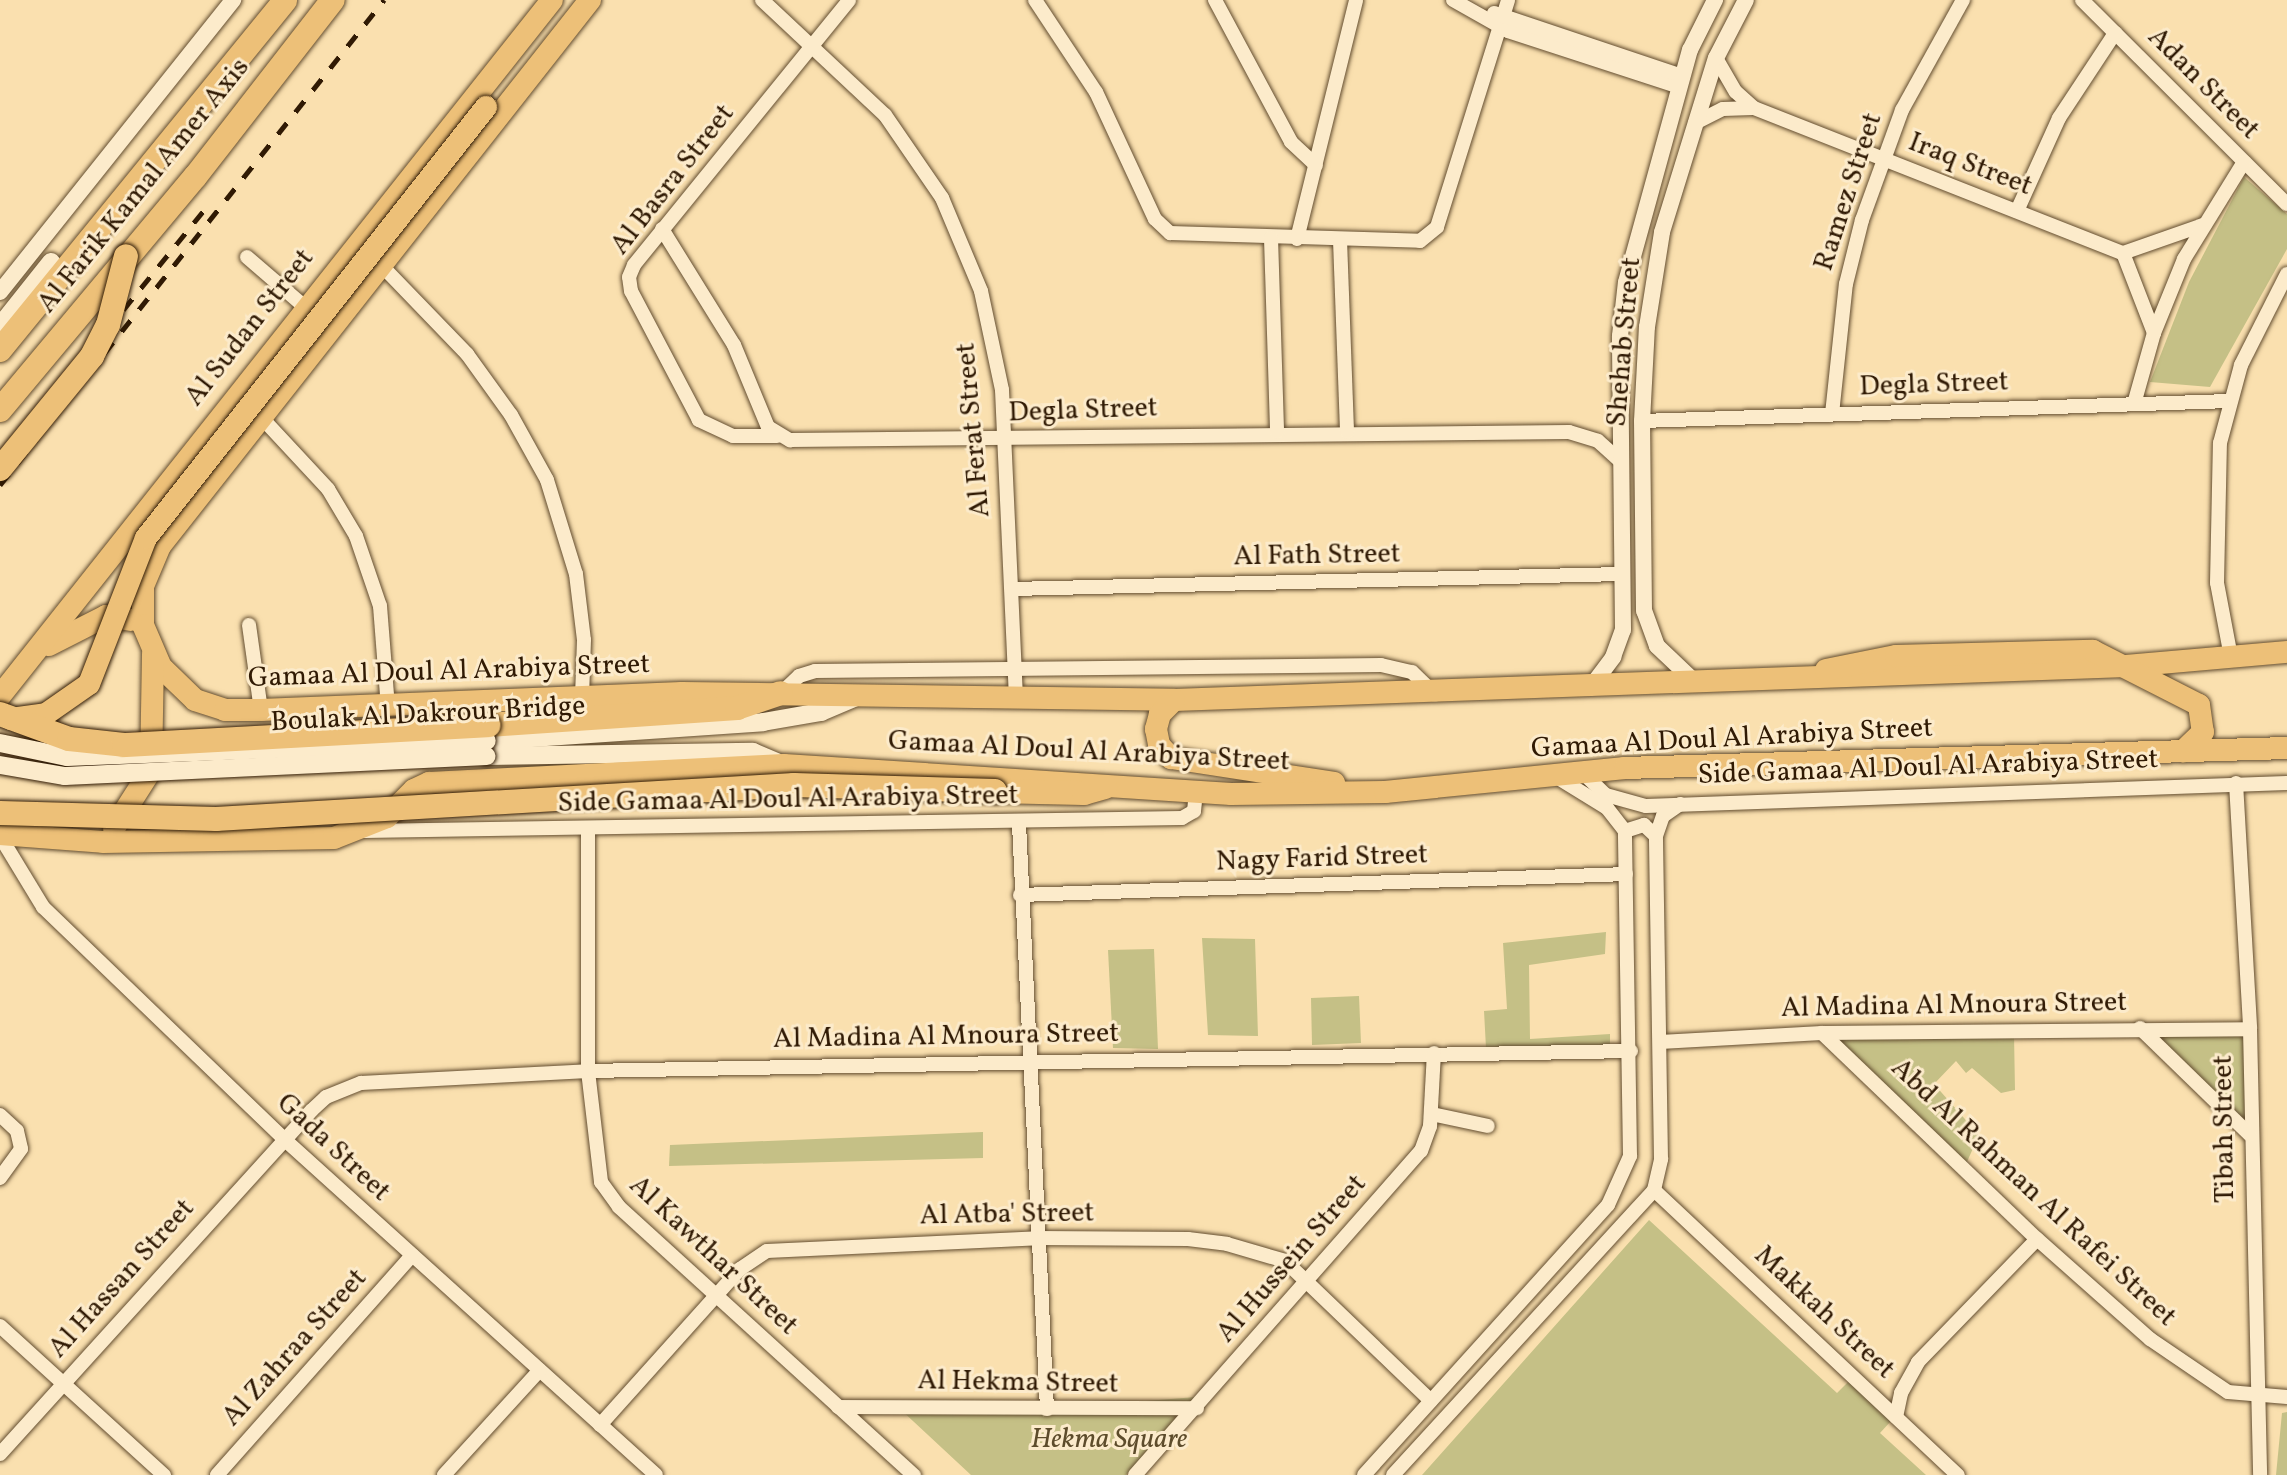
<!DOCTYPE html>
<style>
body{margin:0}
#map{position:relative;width:2287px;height:1475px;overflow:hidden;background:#fae0af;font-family:Vollkorn,serif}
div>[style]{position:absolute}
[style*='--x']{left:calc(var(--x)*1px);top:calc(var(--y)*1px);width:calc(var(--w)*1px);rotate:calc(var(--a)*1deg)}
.green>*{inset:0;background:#c5c086}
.roads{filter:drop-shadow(0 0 2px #624c2f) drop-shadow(0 0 2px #624c2f)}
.minor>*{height:14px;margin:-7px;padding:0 7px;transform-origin:7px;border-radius:7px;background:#fcebcb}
.tertiary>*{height:16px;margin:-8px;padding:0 8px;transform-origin:8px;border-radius:8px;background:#fcebcb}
.secondary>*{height:18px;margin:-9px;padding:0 9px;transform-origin:9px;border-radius:9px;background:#fcebcb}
.primary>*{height:22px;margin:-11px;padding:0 11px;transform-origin:11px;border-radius:11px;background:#edc078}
.motorway>*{height:24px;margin:-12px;padding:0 12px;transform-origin:12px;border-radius:12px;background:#edc078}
.rail>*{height:5px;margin-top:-2.5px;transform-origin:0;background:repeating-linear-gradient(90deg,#301a04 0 14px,transparent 0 28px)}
.bridges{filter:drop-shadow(0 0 2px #301a04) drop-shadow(0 0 2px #301a04)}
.secondary-bridge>*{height:18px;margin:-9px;padding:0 9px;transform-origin:9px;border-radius:9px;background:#fcebcb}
.primary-bridge>*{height:22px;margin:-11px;padding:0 11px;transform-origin:11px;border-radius:11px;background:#edc078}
.motorway-bridge>*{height:24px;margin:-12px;padding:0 12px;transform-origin:12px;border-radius:12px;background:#edc078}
span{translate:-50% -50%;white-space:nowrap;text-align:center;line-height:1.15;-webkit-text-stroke:6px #fcebcb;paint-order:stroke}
.street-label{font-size:28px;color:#301a04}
.park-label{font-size:28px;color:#5d4c2b;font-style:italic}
</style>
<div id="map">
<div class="green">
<div style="clip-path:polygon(2244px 177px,2287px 214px,2287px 249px,2210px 387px,2150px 382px,2189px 282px)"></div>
<div style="clip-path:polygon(1606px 932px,1605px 954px,1529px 965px,1530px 1039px,1610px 1034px,1610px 1048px,1486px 1048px,1484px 1011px,1507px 1009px,1503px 943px)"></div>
<div style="clip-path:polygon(1202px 938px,1255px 939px,1258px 1036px,1208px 1035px)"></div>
<div style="clip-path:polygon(1154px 949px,1158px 1049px,1113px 1048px,1108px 950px)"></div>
<div style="clip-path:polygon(1359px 996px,1361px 1043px,1312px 1045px,1311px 998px)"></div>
<div style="clip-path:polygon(2249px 1030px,2248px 1130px,2147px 1031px)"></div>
<div style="clip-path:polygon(2014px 1034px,2015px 1090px,2001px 1093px,1972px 1068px,1966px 1073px,1956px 1061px,1934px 1084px,1979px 1135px,1966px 1164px,1834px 1035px)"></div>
<div style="clip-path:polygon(983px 1132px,983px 1158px,669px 1166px,670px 1145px)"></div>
<div style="clip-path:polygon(1649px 1220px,1837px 1393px,1850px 1380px,1891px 1421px,1880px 1433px,1926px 1475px,1422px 1475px)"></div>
<div style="clip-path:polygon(1196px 1397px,1126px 1475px,971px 1475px,899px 1408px,1071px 1407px)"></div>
<div style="clip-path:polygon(2287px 1412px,2287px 1475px,2276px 1475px,2282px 1413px)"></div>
</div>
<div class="roads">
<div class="minor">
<div style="--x:762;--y:0;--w:168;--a:43.1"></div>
<div style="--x:885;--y:115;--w:101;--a:55.5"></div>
<div style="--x:942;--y:198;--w:101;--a:67.2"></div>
<div style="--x:981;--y:291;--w:101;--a:78"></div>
<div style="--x:1002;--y:390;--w:306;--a:87.4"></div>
<div style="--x:1035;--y:0;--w:110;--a:56.5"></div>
<div style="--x:1096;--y:92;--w:140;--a:65.1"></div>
<div style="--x:1155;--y:219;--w:21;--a:43"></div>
<div style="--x:1170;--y:233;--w:250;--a:1.8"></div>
<div style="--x:1420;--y:241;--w:22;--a:-39"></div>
<div style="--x:1437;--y:227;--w:238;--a:-72.6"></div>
<div style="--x:1215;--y:0;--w:161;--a:61.8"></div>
<div style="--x:1291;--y:142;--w:34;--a:43"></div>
<div style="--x:1453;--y:0;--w:63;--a:29.4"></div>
<div style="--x:1508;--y:31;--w:180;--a:18.1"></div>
<div style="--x:2082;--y:0;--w:289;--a:44.9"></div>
<div style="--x:1494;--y:13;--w:198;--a:18.5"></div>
<div style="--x:1716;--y:58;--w:39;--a:60"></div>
<div style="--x:1736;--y:92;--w:24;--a:42"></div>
<div style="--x:1754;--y:108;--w:396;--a:21.5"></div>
<div style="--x:2123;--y:253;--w:85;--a:-19.3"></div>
<div style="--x:1695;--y:123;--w:31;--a:-27"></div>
<div style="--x:1723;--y:109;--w:30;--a:-2"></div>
<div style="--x:2017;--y:211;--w:102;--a:-65.7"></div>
<div style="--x:2059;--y:118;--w:102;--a:-56.6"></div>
<div style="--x:662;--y:229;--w:137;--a:58.2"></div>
<div style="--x:734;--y:345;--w:89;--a:67.5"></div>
<div style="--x:768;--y:427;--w:26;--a:31"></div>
<div style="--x:790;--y:440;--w:779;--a:-0.59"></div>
<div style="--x:1569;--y:432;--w:30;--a:17"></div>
<div style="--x:1598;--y:441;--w:31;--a:42"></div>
<div style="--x:1271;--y:238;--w:194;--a:88.2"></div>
<div style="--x:1297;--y:239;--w:246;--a:-76.1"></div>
<div style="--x:1340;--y:240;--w:192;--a:87.9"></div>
<div style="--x:2123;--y:253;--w:86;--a:68.8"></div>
<div style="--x:247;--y:257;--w:77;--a:40.8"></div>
<div style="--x:384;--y:268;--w:120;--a:46"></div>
<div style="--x:467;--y:354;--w:75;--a:54.2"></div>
<div style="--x:511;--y:415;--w:74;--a:61"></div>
<div style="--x:547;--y:480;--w:98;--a:72.9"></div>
<div style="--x:576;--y:574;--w:66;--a:83.1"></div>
<div style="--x:584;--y:640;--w:57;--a:92"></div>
<div style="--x:2134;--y:404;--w:74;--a:-74.3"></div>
<div style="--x:2154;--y:333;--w:80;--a:-67.9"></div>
<div style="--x:2184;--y:259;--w:114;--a:-58.3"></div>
<div style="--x:1832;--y:414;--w:131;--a:-83.9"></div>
<div style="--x:1846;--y:284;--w:66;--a:-76"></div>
<div style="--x:1862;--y:220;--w:117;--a:-70"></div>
<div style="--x:1902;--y:110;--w:126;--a:-61"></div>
<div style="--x:262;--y:418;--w:97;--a:47.1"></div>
<div style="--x:328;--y:489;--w:55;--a:59.2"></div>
<div style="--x:356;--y:536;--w:74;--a:71.1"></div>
<div style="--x:380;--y:606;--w:101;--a:85.5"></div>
<div style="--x:1642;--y:421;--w:586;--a:-1.95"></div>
<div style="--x:777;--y:436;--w:44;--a:180"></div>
<div style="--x:733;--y:436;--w:38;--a:-155"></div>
<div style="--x:699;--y:420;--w:146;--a:-117.8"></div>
<div style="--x:631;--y:291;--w:14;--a:-98"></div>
<div style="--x:629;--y:277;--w:13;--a:-67"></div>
<div style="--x:634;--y:265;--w:341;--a:-50.9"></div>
<div style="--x:1012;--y:589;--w:611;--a:-1.41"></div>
<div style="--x:249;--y:625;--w:86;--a:82"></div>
<div style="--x:2231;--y:657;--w:75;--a:-100.7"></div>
<div style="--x:2217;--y:583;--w:140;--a:-88.8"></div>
<div style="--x:2220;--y:443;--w:81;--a:-74.9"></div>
<div style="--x:2241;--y:365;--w:102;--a:-63.2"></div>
<div style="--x:781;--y:693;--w:25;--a:-43"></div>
<div style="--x:799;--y:676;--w:17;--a:-17"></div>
<div style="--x:815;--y:671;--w:566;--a:-0.61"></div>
<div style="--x:1381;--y:665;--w:32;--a:13"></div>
<div style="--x:1412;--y:672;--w:32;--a:44"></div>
<div style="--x:1583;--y:773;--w:32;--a:44"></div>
<div style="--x:1606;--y:795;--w:41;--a:15.4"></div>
<div style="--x:1646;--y:806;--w:641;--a:-2.05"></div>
<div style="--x:2236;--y:783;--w:246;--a:86.7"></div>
<div style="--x:2250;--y:1029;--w:446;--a:88.7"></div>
<div style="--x:1019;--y:824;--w:586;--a:87.26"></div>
<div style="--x:588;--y:828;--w:243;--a:90"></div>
<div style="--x:588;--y:1071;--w:112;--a:83.3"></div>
<div style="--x:601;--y:1182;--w:31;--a:54"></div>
<div style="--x:619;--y:1207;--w:399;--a:42.3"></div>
<div style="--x:364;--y:831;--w:818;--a:-0.91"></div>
<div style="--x:1182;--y:818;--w:14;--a:-30"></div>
<div style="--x:1194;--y:811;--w:18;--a:-84"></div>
<div style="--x:1625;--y:831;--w:20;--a:-18"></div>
<div style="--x:1644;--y:825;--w:16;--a:43"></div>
<div style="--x:0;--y:836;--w:83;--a:58.8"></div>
<div style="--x:43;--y:907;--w:335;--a:43.9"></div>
<div style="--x:284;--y:1139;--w:501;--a:42.09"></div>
<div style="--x:1020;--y:895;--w:606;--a:-1.98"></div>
<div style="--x:2140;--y:1028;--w:153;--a:44.2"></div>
<div style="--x:1822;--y:1033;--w:298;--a:43.8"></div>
<div style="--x:2037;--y:1239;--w:151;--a:41.5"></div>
<div style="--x:2150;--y:1339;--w:94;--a:34.2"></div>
<div style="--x:2228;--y:1392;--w:59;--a:4.8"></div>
<div style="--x:1660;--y:1042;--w:162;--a:-3.2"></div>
<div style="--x:1822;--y:1033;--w:428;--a:-0.5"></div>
<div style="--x:1432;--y:1114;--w:57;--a:12.1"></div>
<div style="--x:0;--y:1115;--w:23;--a:43"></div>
<div style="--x:17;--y:1131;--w:18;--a:77"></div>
<div style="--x:21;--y:1149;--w:36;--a:126"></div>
<div style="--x:1654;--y:1190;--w:417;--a:43.2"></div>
<div style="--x:0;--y:1326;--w:222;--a:42.3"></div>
<div style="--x:838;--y:1407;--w:359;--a:0.2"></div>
<div style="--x:1896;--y:1417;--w:25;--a:-78"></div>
<div style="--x:1901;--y:1393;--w:35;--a:-61"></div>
<div style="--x:1918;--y:1362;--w:171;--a:-45.9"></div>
<div style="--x:600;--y:1425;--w:210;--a:-48.1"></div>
<div style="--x:740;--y:1269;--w:32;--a:-34"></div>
<div style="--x:767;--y:1251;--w:271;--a:-2.7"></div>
<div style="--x:1038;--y:1238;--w:150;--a:0.4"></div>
<div style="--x:1188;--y:1239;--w:39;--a:7"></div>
<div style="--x:1227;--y:1244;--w:60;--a:16.3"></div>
<div style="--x:1285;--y:1261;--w:202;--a:43.8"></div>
<div style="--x:0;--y:1454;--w:464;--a:-47.8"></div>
<div style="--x:312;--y:1110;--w:19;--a:-43"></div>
<div style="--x:326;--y:1097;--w:38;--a:-22"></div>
<div style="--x:361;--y:1083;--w:227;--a:-3"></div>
<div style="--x:588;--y:1071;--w:1043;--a:-1.1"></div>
<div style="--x:217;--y:1475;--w:294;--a:-48.4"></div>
<div style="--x:444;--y:1475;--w:142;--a:-47.6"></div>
<div style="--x:1135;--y:1475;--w:432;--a:-48.6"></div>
<div style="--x:1421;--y:1151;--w:27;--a:-70"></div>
<div style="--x:1430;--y:1126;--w:73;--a:-86.9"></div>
<div style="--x:1364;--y:1475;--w:364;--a:-47.9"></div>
<div style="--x:1608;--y:1205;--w:54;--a:-65.8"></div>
<div style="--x:1630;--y:1156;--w:325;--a:-90.9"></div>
<div style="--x:1625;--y:831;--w:29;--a:-128"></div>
<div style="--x:1607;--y:808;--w:61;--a:-148.4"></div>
<div style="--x:1393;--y:1475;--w:386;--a:-47.5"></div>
<div style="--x:1654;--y:1190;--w:32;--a:-77"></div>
<div style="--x:1661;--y:1159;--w:323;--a:-90.9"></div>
<div style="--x:1656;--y:836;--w:21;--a:-71"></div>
<div style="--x:1663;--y:816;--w:21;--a:-35"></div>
</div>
<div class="tertiary">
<div style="--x:0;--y:292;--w:374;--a:-51.4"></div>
<div style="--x:1696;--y:683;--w:54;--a:-136.5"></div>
<div style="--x:1657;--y:646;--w:37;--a:-110"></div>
<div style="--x:1644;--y:611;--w:190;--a:-90.6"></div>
<div style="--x:1642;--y:421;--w:94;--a:-87"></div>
<div style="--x:1647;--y:327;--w:96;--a:-81"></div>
<div style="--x:1662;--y:232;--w:182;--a:-72.8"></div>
<div style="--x:1716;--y:58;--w:65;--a:-62.7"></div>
<div style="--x:1590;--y:688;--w:39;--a:-53"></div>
<div style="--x:1613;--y:657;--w:29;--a:-70"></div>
<div style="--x:1623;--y:630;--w:294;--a:-90.6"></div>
<div style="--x:1620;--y:336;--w:54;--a:-83.7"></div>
<div style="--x:1626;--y:282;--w:241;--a:-74.6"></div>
<div style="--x:1690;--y:50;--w:56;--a:-63.4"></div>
</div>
<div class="secondary">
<div style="--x:0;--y:326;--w:82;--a:-51.4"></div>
<div style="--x:487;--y:741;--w:277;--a:-3.9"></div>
<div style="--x:763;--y:722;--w:59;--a:-9.8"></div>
<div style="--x:821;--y:712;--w:39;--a:-23"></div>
<div style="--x:487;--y:756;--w:266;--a:-0.9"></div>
<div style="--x:753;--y:752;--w:34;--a:23"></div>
</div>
<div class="primary">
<div style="--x:590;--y:0;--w:695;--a:128.22"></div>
<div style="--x:160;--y:546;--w:43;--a:113"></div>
<div style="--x:143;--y:586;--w:39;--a:90"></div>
<div style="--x:143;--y:625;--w:46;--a:66.8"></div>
<div style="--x:161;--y:667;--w:47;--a:44.1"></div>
<div style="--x:195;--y:700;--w:32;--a:18"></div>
<div style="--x:225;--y:710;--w:36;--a:0"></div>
<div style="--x:261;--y:710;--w:421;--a:-2.3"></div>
<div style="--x:682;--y:693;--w:492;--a:0.8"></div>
<div style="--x:1174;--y:700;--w:953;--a:-2.05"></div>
<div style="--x:2126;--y:666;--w:162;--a:-5"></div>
<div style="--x:49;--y:645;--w:64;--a:-27"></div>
<div style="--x:106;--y:616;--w:25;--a:9"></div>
<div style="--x:1826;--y:670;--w:71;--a:-11.3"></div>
<div style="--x:1896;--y:656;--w:197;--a:-1.5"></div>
<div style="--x:2093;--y:651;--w:119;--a:27"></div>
<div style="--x:2199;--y:705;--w:27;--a:82"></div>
<div style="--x:2203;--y:732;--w:28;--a:136"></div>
<div style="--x:0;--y:696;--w:888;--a:-51.58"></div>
<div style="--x:1174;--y:700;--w:20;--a:135"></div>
<div style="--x:1160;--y:714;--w:16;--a:105"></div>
<div style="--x:1156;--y:729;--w:16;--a:79"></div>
<div style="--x:1159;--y:745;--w:18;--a:47"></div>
<div style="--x:1171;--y:758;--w:165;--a:8.7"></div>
<div style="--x:114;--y:828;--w:69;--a:-57.5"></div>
<div style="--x:151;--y:770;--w:116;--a:-89"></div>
<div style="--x:0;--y:834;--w:103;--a:4.4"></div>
<div style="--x:103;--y:842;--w:231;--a:-1"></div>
<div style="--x:334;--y:838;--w:57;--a:-21.6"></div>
<div style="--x:387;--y:817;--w:38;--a:-45"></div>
<div style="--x:414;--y:790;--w:17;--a:-25"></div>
<div style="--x:429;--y:783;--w:355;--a:-2.9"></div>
<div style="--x:784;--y:765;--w:448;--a:3.7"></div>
<div style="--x:1231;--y:794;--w:154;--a:-0.7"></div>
<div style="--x:1385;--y:792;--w:241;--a:-5.7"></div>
<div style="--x:1625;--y:768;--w:662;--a:-1.73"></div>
</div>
<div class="motorway">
<div style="--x:0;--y:350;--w:451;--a:-50.8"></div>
<div style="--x:0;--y:410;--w:304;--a:-50.1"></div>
<div style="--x:195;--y:177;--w:224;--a:-52.1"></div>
<div style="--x:488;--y:725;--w:250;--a:-3.9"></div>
<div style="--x:737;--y:708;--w:46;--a:-18.8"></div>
<div style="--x:995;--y:791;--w:89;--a:1.3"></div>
<div style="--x:1084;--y:793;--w:22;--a:-16"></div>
</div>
</div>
<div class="rail">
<div style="--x:0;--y:462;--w:324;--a:-51"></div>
<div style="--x:0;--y:485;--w:619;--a:-51.63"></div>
</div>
<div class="bridges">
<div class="secondary-bridge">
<div style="--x:0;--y:743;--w:68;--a:11.8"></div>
<div style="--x:67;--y:757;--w:420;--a:-2.2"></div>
<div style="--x:0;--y:765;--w:66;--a:9.6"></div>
<div style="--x:65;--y:776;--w:422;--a:-2.7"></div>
</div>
<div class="primary-bridge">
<div style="--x:11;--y:719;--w:35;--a:-8"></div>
<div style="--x:46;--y:714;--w:52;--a:-34.9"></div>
<div style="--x:89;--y:684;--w:157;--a:-68.7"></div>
<div style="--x:146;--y:538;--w:549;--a:-51.73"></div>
</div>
<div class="motorway-bridge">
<div style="--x:0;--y:469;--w:146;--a:-50.8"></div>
<div style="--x:92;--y:356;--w:35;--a:-63"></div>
<div style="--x:108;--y:325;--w:71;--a:-75.4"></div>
<div style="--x:0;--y:714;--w:73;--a:19.9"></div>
<div style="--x:69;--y:739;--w:55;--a:6.2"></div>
<div style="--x:124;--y:745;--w:365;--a:-3.1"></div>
<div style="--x:0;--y:813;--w:216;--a:1.6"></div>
<div style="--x:216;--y:819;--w:579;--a:-3.37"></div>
<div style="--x:794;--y:785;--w:201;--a:1.7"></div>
</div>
</div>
<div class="street-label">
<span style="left:2203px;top:84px;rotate:45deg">Adan Street</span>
<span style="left:1970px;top:165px;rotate:21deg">Iraq Street</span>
<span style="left:673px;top:180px;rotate:-52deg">Al Basra Street</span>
<span style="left:144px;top:186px;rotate:-51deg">Al Farik Kamal Amer Axis</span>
<span style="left:1849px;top:192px;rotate:-72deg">Ramez Street</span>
<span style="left:250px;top:328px;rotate:-52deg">Al Sudan Street</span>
<span style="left:1625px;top:342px;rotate:-85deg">Shehab Street</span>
<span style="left:1934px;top:385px;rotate:-2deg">Degla Street</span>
<span style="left:1083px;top:411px;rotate:-2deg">Degla Street</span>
<span style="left:974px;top:430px;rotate:-95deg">Al Ferat Street</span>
<span style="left:1317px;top:556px;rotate:-1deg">Al Fath Street</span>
<span style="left:449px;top:672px;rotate:-2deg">Gamaa Al Doul Al Arabiya Street</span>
<span style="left:428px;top:715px;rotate:-3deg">Boulak Al Dakrour Bridge</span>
<span style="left:1732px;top:739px;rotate:-3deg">Gamaa Al Doul Al Arabiya Street</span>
<span style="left:1089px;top:752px;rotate:3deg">Gamaa Al Doul Al Arabiya Street</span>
<span style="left:1928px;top:768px;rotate:-2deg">Side Gamaa Al Doul Al Arabiya Street</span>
<span style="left:788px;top:800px;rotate:-1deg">Side Gamaa Al Doul Al Arabiya Street</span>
<span style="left:1322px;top:859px;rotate:-2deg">Nagy Farid Street</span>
<span style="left:1954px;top:1006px;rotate:-1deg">Al Madina Al Mnoura Street</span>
<span style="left:946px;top:1037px;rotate:-1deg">Al Madina Al Mnoura Street</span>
<span style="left:2225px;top:1129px;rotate:-91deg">Tibah Street</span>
<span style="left:333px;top:1148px;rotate:43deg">Gada Street</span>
<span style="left:2033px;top:1193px;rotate:43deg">Abd Al Rahman Al Rafei Street</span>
<span style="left:1007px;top:1215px;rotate:-1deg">Al Atba' Street</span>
<span style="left:713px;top:1256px;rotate:43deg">Al Kawthar Street</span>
<span style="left:1292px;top:1259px;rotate:-49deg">Al Hussein Street</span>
<span style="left:122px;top:1279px;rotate:-48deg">Al Hassan Street</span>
<span style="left:1824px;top:1313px;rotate:43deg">Makkah Street</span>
<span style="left:295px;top:1348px;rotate:-48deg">Al Zahraa Street</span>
<span style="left:1018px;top:1383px;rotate:1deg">Al Hekma Street</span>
</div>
<div class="park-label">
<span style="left:1109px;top:1440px">Hekma Square</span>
</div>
</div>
